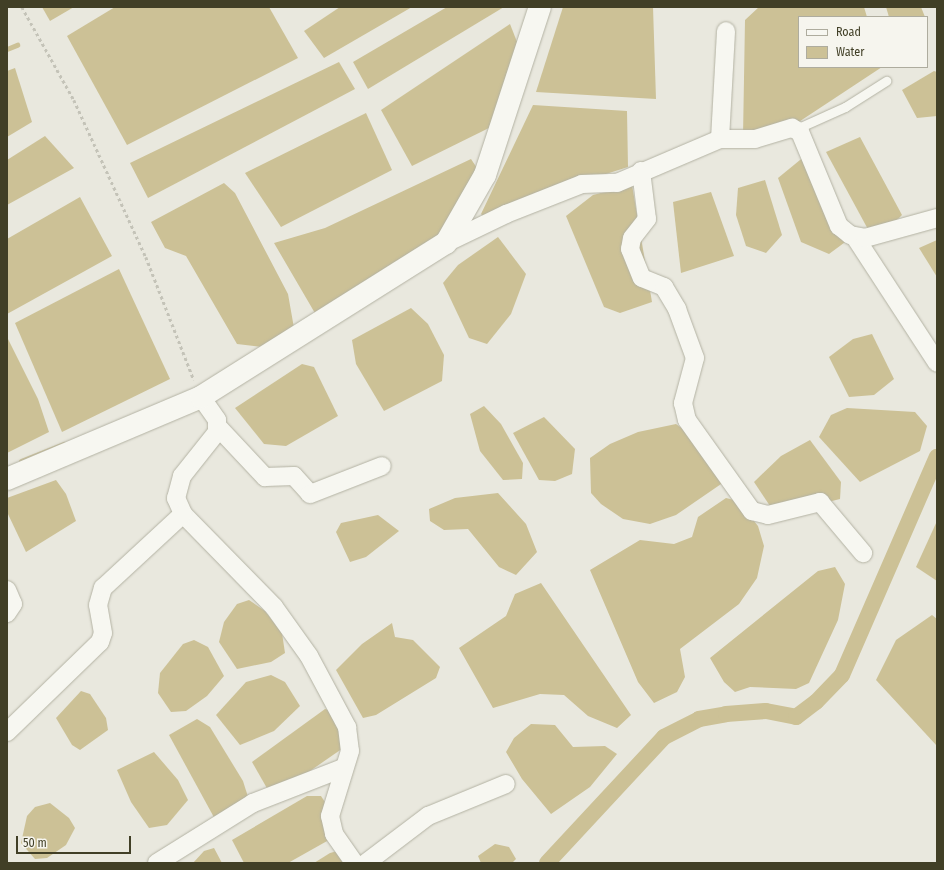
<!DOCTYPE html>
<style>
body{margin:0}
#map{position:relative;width:944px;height:870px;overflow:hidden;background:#e9e8de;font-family:"Fira Sans Condensed",sans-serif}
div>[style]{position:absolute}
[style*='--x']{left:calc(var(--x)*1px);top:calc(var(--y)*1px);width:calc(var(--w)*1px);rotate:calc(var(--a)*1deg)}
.water>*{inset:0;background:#ccc196}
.stream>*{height:4.5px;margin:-2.25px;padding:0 2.25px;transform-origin:2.25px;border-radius:2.25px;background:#ccc196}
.canal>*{height:16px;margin:-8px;padding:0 8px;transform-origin:8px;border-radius:8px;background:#ccc196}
.path>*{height:2.5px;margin-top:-1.25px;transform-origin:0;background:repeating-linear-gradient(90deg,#c4c3b8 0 3px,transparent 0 6px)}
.roads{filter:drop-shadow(0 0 1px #b3b2a3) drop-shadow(0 0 1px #b3b2a3)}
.service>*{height:9px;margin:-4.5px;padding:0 4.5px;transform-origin:4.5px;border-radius:4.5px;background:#f7f7f1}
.minor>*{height:18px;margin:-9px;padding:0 9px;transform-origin:9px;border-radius:9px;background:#f7f7f1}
.tertiary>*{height:22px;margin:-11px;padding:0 11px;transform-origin:11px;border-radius:11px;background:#f7f7f1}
span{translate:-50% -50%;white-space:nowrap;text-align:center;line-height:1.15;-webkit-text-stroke:4px #f6f5ee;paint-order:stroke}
.frame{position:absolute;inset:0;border:8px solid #413f26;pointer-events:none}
.legend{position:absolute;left:798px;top:16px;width:130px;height:52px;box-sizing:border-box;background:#f6f5ee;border:1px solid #aeac9e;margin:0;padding:5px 7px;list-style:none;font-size:12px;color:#413f26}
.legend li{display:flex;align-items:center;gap:8px;height:20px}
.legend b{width:20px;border:1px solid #aeac9e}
.scale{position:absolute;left:16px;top:836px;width:115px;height:18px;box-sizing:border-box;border:2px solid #413f26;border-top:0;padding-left:5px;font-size:12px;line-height:14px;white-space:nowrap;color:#413f26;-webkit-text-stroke:3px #f6f5ee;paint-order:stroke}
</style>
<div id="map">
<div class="water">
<div style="clip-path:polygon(42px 7px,74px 7px,50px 21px)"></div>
<div style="clip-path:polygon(115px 7px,269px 7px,298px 58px,127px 145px,67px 36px)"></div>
<div style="clip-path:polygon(340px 7px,412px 7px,324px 58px,304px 31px)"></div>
<div style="clip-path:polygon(447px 7px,504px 7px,368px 89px,353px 62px)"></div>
<div style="clip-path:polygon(563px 7px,653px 7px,656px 99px,536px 92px)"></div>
<div style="clip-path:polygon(759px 7px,864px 7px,867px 17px,799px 17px,799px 67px,882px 67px,782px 133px,743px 136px,745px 20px)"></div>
<div style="clip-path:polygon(886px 7px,921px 7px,925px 17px,889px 17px)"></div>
<div style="clip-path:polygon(510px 24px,521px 52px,491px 127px,412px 166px,381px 110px)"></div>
<div style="clip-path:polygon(339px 62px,355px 89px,148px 198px,130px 163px)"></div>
<div style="clip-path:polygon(15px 68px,32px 122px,7px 137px,7px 71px)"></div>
<div style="clip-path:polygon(934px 71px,937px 72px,937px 116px,917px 118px,902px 90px)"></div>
<div style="clip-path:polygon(533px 105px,627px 111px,628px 167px,514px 203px,485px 218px,481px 214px)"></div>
<div style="clip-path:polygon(366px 113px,392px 170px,281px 227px,245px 173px)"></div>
<div style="clip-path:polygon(45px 136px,74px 168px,7px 205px,7px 160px)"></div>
<div style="clip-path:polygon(860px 137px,902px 215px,892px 225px,870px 233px,826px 152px)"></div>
<div style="clip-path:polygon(811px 151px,852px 237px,829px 254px,801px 242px,778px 178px)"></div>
<div style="clip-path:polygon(471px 159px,477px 168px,437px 243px,319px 320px,274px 243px,325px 228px)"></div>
<div style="clip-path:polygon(765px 180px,782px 235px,766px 253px,746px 246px,736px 215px,738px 188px)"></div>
<div style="clip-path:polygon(224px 183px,235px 193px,288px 294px,294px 328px,270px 348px,237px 344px,186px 256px,165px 248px,151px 222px)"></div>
<div style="clip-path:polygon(632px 185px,652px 302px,620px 313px,604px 307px,566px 216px,593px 195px)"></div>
<div style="clip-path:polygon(711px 192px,734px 256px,681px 273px,673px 202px)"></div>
<div style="clip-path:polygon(80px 197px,112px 256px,7px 314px,7px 239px)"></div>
<div style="clip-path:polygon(498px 237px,526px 274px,511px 314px,487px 344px,469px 338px,443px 283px,458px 265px)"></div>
<div style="clip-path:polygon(937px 240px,937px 277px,919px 248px)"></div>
<div style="clip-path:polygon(119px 269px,170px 379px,62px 432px,15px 323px)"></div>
<div style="clip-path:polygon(411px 308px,428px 324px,444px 355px,442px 381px,384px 411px,356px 364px,352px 340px)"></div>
<div style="clip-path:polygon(872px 334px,894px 379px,874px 395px,849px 397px,829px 357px,853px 339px)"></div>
<div style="clip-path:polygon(7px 337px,38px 399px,49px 432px,7px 453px)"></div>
<div style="clip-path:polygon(302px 364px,314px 367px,338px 416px,286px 446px,264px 444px,235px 408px)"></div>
<div style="clip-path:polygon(484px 406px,501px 424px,523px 463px,522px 479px,503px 480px,480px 451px,470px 414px)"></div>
<div style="clip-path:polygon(847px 408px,915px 412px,927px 426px,920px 451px,860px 482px,819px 437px,831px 415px)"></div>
<div style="clip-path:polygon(544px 417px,575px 449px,572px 474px,555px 481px,539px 480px,513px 433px)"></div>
<div style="clip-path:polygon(676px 424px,701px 442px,724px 482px,676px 515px,650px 524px,623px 519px,601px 504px,591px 493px,590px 458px,610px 444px,638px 432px)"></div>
<div style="clip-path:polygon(810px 440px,841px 482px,840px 499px,776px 515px,754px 482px,781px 456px)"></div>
<div style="clip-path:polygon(56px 480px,66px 494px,76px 521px,26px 552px,7px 512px,7px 498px)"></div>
<div style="clip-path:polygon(498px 493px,526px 524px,537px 552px,516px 575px,499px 567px,468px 529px,444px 530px,430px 521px,429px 509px,455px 498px)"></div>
<div style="clip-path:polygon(726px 498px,738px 501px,758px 526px,764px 546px,757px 578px,739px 604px,680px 649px,685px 677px,677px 692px,654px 703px,638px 682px,590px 570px,640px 540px,674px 544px,692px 537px,698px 517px)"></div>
<div style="clip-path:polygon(378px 515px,399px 531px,366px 557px,350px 562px,336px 532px,341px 523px)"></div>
<div style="clip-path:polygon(937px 521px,937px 581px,916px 567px)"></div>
<div style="clip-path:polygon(835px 567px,845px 584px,838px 620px,809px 683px,796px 689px,750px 687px,735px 692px,724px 682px,710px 658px,818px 571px)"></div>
<div style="clip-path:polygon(541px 583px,631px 715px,617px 728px,588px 716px,564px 695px,540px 694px,493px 708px,459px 648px,506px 616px,515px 594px)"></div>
<div style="clip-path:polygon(249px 600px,265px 611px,282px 633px,285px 653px,271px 662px,237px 669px,219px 642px,224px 622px,237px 604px)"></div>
<div style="clip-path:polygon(932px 615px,937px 619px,937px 746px,876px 680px,896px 640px)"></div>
<div style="clip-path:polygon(392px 623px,395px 637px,413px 640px,440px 667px,436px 678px,376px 715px,363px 718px,336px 670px,362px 644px)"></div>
<div style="clip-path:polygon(194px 640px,208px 647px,224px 676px,207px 696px,186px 711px,171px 712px,158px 693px,160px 673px,183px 644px)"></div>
<div style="clip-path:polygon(271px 675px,285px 682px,300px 706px,274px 731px,240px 745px,216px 715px,246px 682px)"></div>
<div style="clip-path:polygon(81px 691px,90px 694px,106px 718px,108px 730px,80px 750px,72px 745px,56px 718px)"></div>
<div style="clip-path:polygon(325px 709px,337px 712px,346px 746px,297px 780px,268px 790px,252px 762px)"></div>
<div style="clip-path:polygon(197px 719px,210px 727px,243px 781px,249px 800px,216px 821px,169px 735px)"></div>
<div style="clip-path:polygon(531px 724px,555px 725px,573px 747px,605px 746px,617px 754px,590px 787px,551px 814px,522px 779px,506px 752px,514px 738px)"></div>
<div style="clip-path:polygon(154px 752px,178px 780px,188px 800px,167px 825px,149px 828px,131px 802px,117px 770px)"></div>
<div style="clip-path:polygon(307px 796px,321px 796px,334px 816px,336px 836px,288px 863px,244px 863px,232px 840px)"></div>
<div style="clip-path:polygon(50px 803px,69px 818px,75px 828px,66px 845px,47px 858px,35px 859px,21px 843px,27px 816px,35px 807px)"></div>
<div style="clip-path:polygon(495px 844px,509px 847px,516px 859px,512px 863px,481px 863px,478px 856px)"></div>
<div style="clip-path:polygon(214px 848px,222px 863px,193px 863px,204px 851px)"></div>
<div style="clip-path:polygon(345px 849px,358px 863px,314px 863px,330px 853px)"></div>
</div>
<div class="stream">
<div style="--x:7;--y:49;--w:11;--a:-22"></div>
<div style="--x:21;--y:461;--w:46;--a:-21.6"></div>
</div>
<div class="canal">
<div style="--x:547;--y:863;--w:172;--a:-47.1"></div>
<div style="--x:664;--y:737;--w:39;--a:-27"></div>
<div style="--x:699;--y:719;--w:27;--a:-10"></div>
<div style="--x:726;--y:714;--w:40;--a:-4.3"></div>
<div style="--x:766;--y:711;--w:31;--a:11"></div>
<div style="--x:796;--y:717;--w:25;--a:-37"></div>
<div style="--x:816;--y:702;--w:37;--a:-46"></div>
<div style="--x:842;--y:675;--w:238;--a:-66.5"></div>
</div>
<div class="path">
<div style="--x:22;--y:7;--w:107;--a:60.8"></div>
<div style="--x:74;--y:100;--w:173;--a:65.4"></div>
<div style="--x:146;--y:257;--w:132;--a:68.7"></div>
</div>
<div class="roads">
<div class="service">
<div style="--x:796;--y:129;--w:54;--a:-24.2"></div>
<div style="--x:845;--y:107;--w:49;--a:-32.4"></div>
</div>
<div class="minor">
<div style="--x:720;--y:139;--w:108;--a:-86.8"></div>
<div style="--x:641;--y:171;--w:48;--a:82.9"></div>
<div style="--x:647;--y:219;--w:24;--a:128"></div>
<div style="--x:632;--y:238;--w:11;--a:100"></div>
<div style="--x:630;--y:249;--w:31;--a:68"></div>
<div style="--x:642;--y:278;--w:24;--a:22"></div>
<div style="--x:664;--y:287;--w:26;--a:59"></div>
<div style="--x:677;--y:309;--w:52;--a:69.8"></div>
<div style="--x:695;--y:358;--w:47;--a:104.9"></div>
<div style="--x:683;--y:403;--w:17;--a:77"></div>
<div style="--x:687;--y:420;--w:112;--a:54.5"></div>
<div style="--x:752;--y:511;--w:16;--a:14"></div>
<div style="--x:768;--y:515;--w:54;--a:-14"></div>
<div style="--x:820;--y:502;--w:67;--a:49.9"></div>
<div style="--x:855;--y:237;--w:150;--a:56.9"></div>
<div style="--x:446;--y:243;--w:67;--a:-25.8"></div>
<div style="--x:506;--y:214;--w:82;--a:-21.5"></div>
<div style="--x:582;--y:184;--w:35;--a:-2"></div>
<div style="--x:617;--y:183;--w:112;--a:-23.1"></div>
<div style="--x:720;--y:139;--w:35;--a:0"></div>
<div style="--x:755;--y:139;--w:39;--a:-17"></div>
<div style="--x:792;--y:128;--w:9;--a:27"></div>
<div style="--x:800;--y:132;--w:102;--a:67.5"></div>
<div style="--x:839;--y:226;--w:14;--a:39"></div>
<div style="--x:850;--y:235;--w:15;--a:11"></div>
<div style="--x:865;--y:238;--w:75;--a:-15.5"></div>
<div style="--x:201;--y:397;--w:28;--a:55"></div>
<div style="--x:217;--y:420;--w:12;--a:90"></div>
<div style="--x:217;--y:432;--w:56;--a:128.5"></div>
<div style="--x:182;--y:476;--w:23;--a:105"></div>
<div style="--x:176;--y:498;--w:17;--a:66"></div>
<div style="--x:183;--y:514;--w:130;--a:45.6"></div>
<div style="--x:274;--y:607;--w:60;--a:54.5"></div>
<div style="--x:309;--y:656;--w:81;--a:61.8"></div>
<div style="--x:347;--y:727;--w:24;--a:83"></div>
<div style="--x:350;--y:751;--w:68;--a:107.1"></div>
<div style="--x:330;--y:816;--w:18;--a:77"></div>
<div style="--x:334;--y:834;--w:35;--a:55"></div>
<div style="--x:218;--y:427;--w:69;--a:46.8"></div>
<div style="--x:265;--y:477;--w:29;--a:-2"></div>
<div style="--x:294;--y:476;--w:24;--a:48"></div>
<div style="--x:310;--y:494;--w:77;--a:-21.3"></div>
<div style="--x:7;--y:590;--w:15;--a:67"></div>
<div style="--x:13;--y:604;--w:11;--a:124"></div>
<div style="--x:7;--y:732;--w:129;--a:-44.1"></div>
<div style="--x:100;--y:642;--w:9;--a:-72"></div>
<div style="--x:103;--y:633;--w:28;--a:-100"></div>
<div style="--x:98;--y:605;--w:18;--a:-74"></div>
<div style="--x:103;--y:588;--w:109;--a:-42.8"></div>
<div style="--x:157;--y:863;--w:113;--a:-32"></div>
<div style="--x:253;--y:803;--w:97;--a:-21.3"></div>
<div style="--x:366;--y:863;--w:78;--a:-37.2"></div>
<div style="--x:428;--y:816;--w:84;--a:-22.3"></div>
</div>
<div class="tertiary">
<div style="--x:7;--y:479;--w:211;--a:-22.9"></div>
<div style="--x:201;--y:397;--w:289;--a:-32.2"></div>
<div style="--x:446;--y:243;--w:78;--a:-60.2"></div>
<div style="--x:485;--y:175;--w:177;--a:-71.9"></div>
</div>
</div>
<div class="frame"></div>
<ul class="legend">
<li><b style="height:5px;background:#f7f7f1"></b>Road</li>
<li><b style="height:11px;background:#ccc196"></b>Water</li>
</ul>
<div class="scale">50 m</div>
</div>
